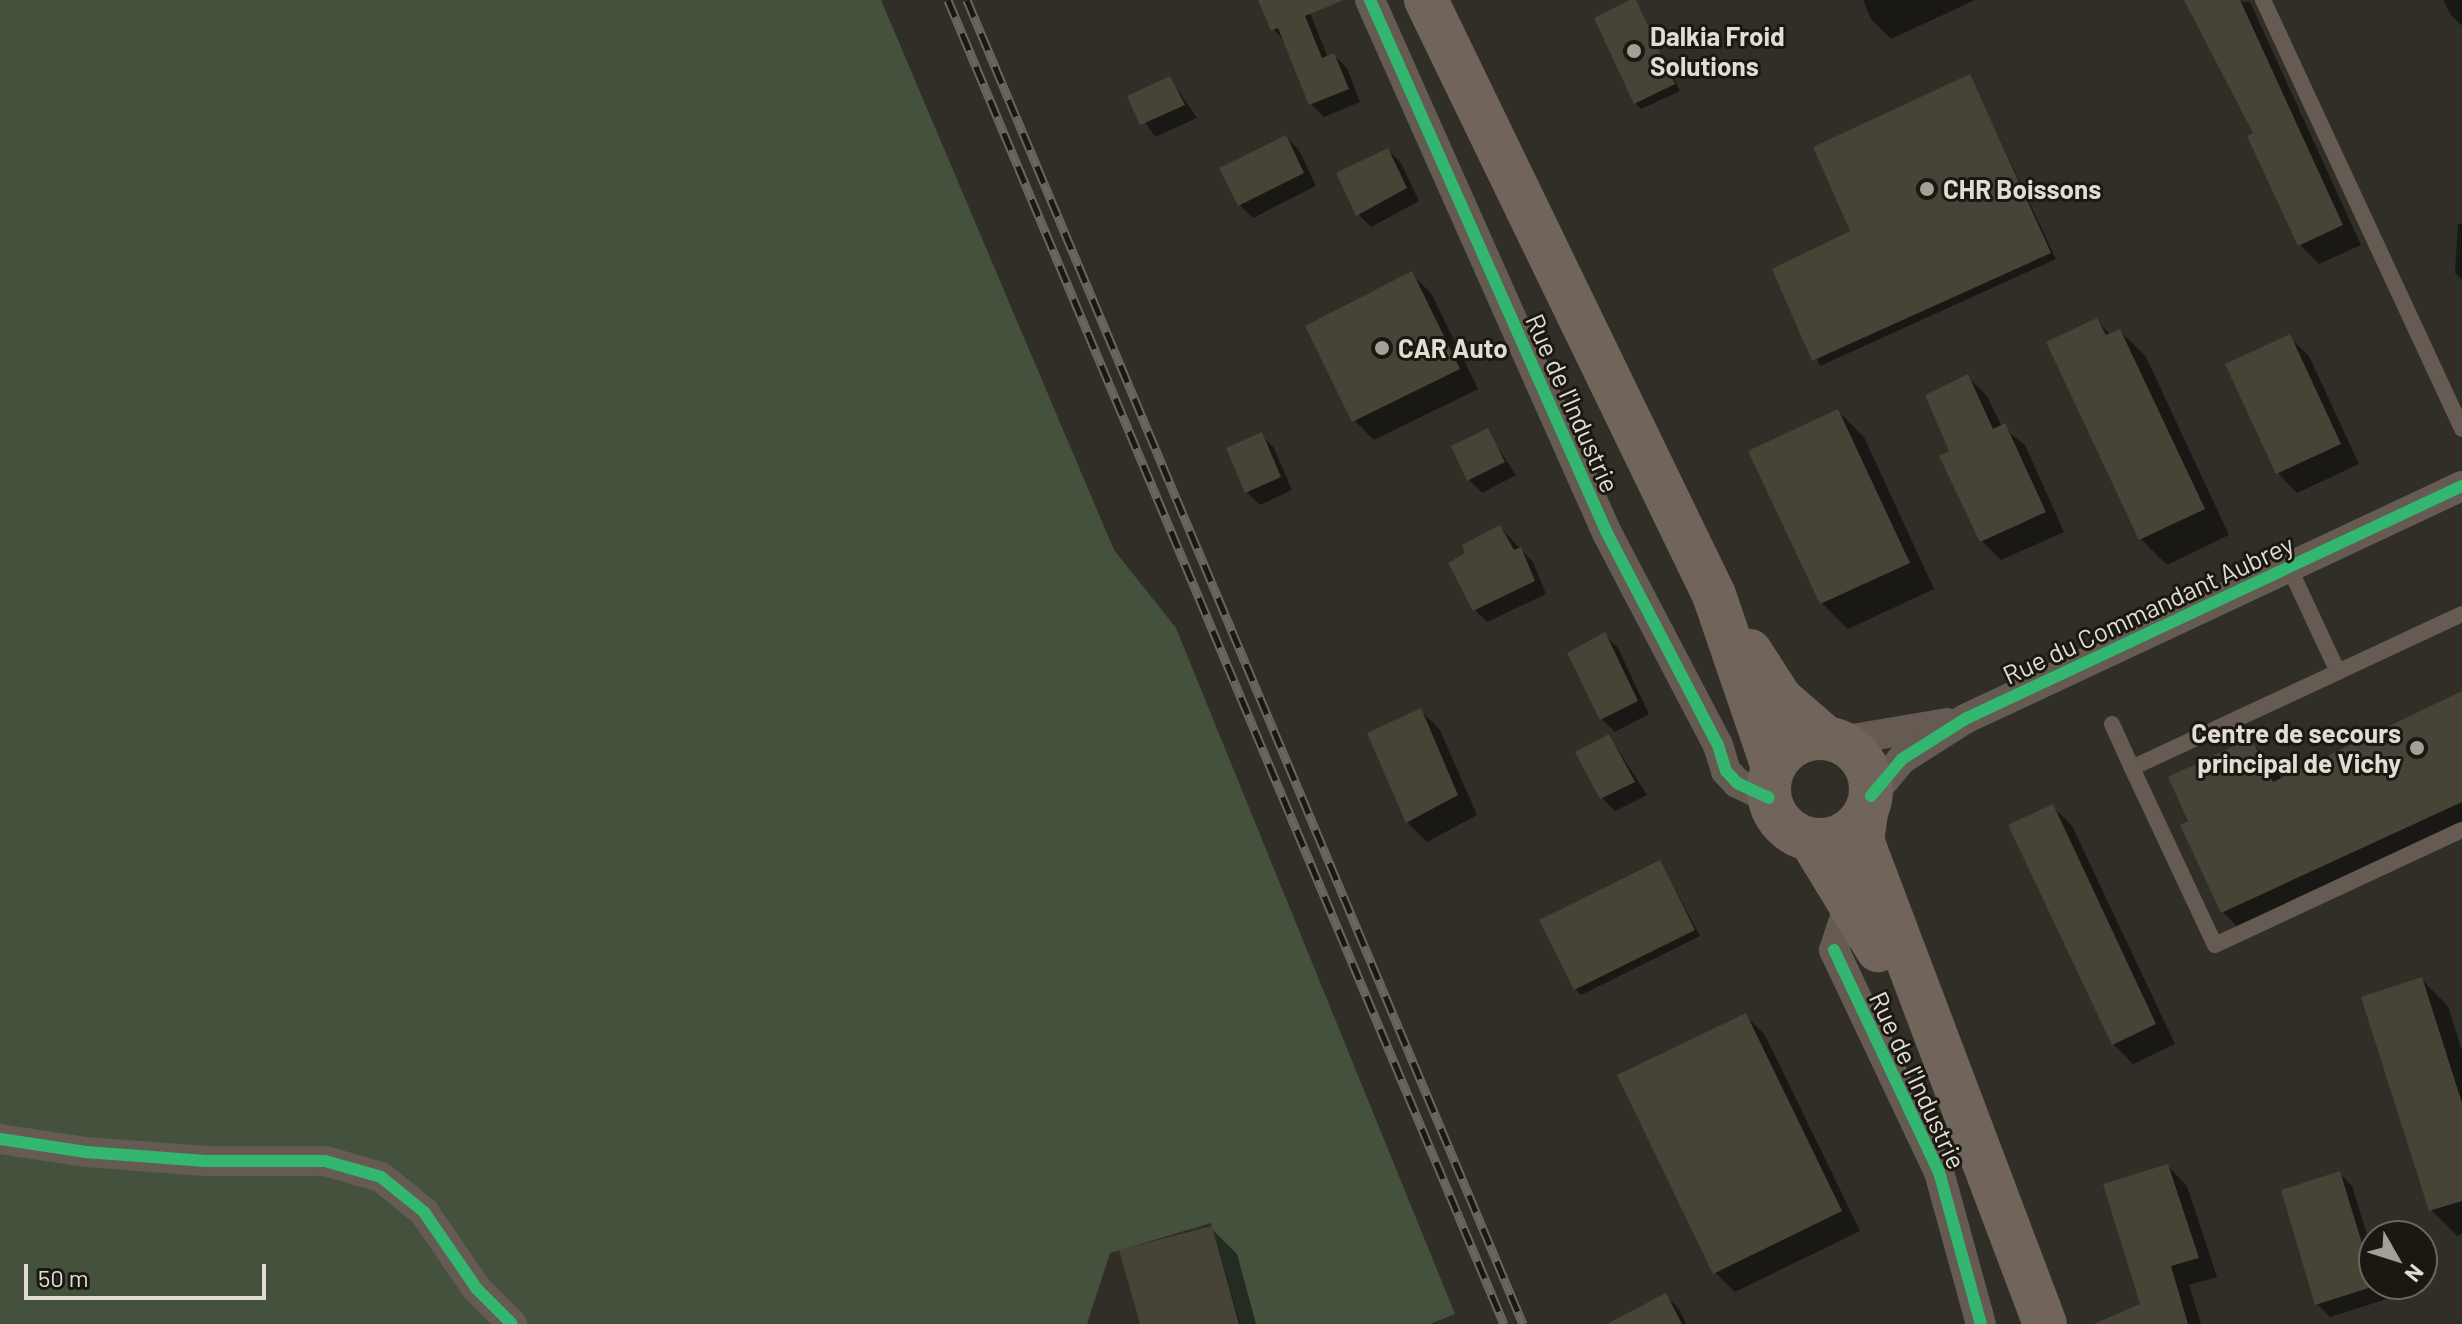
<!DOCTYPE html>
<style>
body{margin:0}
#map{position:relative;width:2462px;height:1324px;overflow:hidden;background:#302e26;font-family:Barlow,sans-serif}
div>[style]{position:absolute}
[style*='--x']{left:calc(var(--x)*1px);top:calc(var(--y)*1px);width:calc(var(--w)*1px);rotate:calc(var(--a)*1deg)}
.green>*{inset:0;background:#44523d}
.shadow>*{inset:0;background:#0007}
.building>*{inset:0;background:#484337}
.lane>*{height:16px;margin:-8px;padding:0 8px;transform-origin:8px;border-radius:8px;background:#665b53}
.street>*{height:30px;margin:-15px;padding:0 15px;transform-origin:15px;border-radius:15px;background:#665b53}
.secondary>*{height:44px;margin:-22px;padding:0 22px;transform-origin:22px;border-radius:22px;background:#71645b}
.secondary>.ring{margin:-22px;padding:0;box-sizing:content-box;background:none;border:44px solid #71645b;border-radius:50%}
.rail>*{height:9px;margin-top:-4.5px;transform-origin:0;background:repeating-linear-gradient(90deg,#1b1811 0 18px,#6c655e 0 36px);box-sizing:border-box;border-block:2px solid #6c655e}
.cycleway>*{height:12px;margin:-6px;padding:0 6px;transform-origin:6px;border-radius:6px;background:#33b770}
.dots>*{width:22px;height:22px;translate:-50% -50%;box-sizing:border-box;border:4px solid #1b1811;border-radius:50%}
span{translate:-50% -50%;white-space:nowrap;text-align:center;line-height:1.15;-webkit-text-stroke:6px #1b1811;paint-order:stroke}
.poi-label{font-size:26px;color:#e1ddd4;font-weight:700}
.left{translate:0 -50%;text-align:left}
.right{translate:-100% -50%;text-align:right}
.street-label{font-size:26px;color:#e1ddd4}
.north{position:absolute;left:2358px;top:1220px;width:80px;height:80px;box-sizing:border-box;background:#1b1811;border:2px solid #6a675f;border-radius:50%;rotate:129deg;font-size:22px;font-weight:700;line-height:32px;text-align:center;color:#e1ddd4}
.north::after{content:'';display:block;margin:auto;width:28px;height:36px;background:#a3a097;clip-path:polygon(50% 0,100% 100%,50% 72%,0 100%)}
.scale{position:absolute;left:24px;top:1264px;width:242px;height:36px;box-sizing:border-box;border:4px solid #e1ddd4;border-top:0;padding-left:10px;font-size:24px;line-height:28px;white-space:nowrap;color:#e1ddd4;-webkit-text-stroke:6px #1b1811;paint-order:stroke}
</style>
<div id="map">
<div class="green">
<div style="clip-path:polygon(0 0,881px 0,1114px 550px,1176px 628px,1455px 1314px,1430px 1324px,1240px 1324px,1211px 1223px,1110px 1253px,1087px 1324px,0 1324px)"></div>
</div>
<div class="shadow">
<div style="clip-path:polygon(1260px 0,1305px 0,1328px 58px,1334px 55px,1347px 68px,1360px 102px,1324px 117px,1311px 104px,1286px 43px,1273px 29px)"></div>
<div style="clip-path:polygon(1634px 0,1680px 91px,1641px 109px,1635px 103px)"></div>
<div style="clip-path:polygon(1863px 0,1975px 0,1891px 39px,1871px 19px)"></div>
<div style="clip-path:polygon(2187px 0,2250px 2px,2361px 245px,2319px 264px,2300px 245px,2256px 134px)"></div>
<div style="clip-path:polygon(2443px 0,2462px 0,2462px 26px,2450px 14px)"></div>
<div style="clip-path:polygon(1970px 76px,2056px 259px,1820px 366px,1775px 270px,1853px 232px)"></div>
<div style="clip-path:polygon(1170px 78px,1197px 118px,1155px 137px,1129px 97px)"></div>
<div style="clip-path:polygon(1286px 137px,1299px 150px,1316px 186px,1253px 218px,1240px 205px)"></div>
<div style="clip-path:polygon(1388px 150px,1401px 163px,1419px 201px,1371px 227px,1358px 214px)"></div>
<div style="clip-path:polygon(2458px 224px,2462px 224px,2462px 280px,2455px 273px)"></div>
<div style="clip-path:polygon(1411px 274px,1431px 293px,1478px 389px,1374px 440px,1354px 420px)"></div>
<div style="clip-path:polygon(2097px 321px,2111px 335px,2120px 331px,2146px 357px,2229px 535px,2167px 565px,2141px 539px,2049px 343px)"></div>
<div style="clip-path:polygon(2289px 337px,2309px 356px,2359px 464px,2297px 493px,2278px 473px)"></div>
<div style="clip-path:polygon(1968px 377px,1987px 396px,2002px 427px,2025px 445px,2064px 532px,2001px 560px,1982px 541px,1952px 452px)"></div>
<div style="clip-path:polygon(1838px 411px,1864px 437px,1934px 589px,1848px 629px,1822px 603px)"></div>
<div style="clip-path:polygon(1487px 431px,1516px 475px,1482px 493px,1469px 480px)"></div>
<div style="clip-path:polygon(1261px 435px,1274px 448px,1292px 490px,1260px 505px,1247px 492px,1228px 449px)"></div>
<div style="clip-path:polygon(1500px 527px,1533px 562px,1546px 594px,1487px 622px,1475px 610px,1468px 553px)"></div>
<div style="clip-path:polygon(1605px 635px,1618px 648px,1649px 714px,1615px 732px,1602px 719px)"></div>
<div style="clip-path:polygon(2462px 694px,2462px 838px,2248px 938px,2223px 912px,2183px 826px,2251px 741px,2283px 780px)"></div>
<div style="clip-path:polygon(1421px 711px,1440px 730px,1477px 815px,1427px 842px,1407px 822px)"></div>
<div style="clip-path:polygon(1609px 736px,1647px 795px,1615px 811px,1602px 798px)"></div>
<div style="clip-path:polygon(2052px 806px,2072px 826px,2175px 1044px,2133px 1064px,2113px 1044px)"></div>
<div style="clip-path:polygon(1660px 862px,1700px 936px,1581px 995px,1575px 989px)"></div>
<div style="clip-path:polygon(2422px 980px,2448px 1006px,2462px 1051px,2462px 1234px,2457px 1236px,2431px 1210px)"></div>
<div style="clip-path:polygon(1745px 1015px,1765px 1035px,1860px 1231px,1735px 1292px,1715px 1272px)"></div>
<div style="clip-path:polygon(2168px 1166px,2187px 1186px,2217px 1277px,2189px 1285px,2201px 1324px,2141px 1324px)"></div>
<div style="clip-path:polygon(2339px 1173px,2352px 1186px,2374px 1257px,2374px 1284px,2382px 1284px,2387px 1299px,2330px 1317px,2317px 1304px)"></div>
<div style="clip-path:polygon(1211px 1228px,1237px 1254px,1256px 1324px,1142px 1324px)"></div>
<div style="clip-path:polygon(1666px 1296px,1679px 1309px,1686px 1324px,1646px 1324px)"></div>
</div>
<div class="building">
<div style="clip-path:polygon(1258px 0,1344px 0,1305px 16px,1322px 58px,1334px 53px,1349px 89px,1309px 105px,1278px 28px,1271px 31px)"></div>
<div style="clip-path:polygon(1630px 0,1636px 0,1675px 84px,1634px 104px,1594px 18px)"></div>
<div style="clip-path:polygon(2184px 0,2240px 0,2343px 225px,2298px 246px,2247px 136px,2253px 133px)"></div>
<div style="clip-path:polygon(1970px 74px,2051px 253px,1812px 361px,1772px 269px,1850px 231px,1813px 147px)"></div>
<div style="clip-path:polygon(1170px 76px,1185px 105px,1140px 125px,1127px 96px)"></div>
<div style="clip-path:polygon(1286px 135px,1304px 173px,1238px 206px,1219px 168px)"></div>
<div style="clip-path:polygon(1388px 148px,1407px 188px,1356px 216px,1336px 173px)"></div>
<div style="clip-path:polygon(1412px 271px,1460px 369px,1352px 422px,1305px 326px)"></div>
<div style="clip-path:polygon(2097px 318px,2106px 335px,2120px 329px,2205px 509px,2139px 540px,2046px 342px)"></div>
<div style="clip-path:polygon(2290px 334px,2341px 444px,2276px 474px,2225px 364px)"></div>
<div style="clip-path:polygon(1968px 374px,1993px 429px,2005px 423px,2046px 512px,1980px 542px,1939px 456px,1949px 451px,1925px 395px)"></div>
<div style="clip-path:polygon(1838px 409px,1910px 563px,1820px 604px,1748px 451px)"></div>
<div style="clip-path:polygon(1488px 428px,1505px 462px,1467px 481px,1451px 446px)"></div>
<div style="clip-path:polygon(1262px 432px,1281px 477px,1245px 493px,1226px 448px)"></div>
<div style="clip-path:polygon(1500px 525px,1514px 550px,1521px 547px,1535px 581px,1473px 611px,1448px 563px,1465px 553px,1462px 545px)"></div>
<div style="clip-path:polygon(1605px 632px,1638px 701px,1600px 720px,1567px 653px)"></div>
<div style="clip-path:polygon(2462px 691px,2462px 802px,2221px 913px,2180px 825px,2188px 821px,2168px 777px,2251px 738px,2273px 782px)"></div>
<div style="clip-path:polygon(1421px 708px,1458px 795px,1406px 823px,1367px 733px)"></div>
<div style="clip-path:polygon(1609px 734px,1635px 782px,1600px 799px,1575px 752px)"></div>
<div style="clip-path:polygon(2053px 804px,2156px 1024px,2112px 1045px,2008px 825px)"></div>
<div style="clip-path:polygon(1660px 860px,1695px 930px,1574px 990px,1539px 920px)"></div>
<div style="clip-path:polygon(2422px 977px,2462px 1103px,2462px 1201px,2429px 1211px,2361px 997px)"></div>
<div style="clip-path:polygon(1746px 1013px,1842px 1211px,1713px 1274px,1617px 1075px)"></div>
<div style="clip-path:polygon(2168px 1164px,2199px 1258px,2171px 1266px,2188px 1324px,2094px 1324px,2140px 1304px,2103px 1184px)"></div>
<div style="clip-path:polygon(2340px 1171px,2375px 1286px,2315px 1305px,2281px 1190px)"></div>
<div style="clip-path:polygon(1212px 1226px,1239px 1324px,1140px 1324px,1119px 1250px)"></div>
<div style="clip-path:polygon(1666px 1293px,1682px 1324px,1607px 1324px)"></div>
</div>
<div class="lane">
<div style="--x:2263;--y:0;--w:473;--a:65.1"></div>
<div style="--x:2289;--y:567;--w:116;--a:65"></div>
<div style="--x:2462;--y:614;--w:364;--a:155"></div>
<div style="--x:2132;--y:768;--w:195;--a:64.9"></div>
<div style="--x:2215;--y:945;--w:272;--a:-25"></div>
<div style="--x:2112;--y:724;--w:48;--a:65.6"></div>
</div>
<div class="street">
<div style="--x:1370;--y:0;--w:583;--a:66.03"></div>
<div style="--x:1607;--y:533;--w:239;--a:62.4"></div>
<div style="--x:1718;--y:745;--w:27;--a:73"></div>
<div style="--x:1726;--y:771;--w:16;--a:47"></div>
<div style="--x:1737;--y:783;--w:35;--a:25"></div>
<div style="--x:1841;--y:741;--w:108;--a:-9.6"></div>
<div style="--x:1871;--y:796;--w:48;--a:-50"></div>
<div style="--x:1902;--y:759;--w:75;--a:-32.4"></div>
<div style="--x:1965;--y:719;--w:549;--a:-25.12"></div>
<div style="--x:1851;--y:899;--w:54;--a:108.4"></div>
<div style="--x:1834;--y:950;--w:246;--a:64.7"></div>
<div style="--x:1939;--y:1172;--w:158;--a:74.6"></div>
<div style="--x:0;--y:1139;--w:87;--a:8.6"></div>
<div style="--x:86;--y:1152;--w:120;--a:4.3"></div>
<div style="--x:206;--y:1161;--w:119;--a:0"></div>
<div style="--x:325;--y:1161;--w:58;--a:15.9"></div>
<div style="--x:381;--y:1177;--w:55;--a:39.1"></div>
<div style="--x:424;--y:1212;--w:93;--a:55.5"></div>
<div style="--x:477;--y:1289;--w:49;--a:45"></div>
</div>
<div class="secondary">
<div style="--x:1426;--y:0;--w:661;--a:64.17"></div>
<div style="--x:1714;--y:595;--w:182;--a:71.1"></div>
<div style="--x:1750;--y:651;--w:57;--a:57.1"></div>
<div style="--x:1781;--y:699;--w:58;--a:40.8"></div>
<div class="ring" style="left:1769px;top:738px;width:58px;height:58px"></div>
<div style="--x:1866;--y:813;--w:27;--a:98"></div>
<div style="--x:1862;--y:840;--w:517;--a:69.29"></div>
<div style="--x:1811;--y:840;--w:129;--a:58.7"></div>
</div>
<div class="rail">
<div style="--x:948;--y:0;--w:1436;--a:67.22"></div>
<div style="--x:967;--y:0;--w:1436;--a:67.22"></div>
</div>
<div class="cycleway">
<div style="--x:1370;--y:0;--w:583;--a:66.03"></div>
<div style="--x:1607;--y:533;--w:239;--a:62.4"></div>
<div style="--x:1718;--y:745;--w:27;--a:73"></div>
<div style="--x:1726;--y:771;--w:16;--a:47"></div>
<div style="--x:1737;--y:783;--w:35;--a:25"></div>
<div style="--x:1871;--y:796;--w:48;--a:-50"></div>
<div style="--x:1902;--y:759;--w:75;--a:-32.4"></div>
<div style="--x:1965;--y:719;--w:549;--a:-25.12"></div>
<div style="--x:1834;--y:950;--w:246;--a:64.7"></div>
<div style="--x:1939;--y:1172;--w:158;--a:74.6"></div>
<div style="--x:0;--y:1139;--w:87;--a:8.6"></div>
<div style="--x:86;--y:1152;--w:120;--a:4.3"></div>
<div style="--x:206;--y:1161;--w:119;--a:0"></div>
<div style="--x:325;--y:1161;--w:58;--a:15.9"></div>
<div style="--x:381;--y:1177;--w:55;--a:39.1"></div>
<div style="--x:424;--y:1212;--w:93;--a:55.5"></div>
<div style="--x:477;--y:1289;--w:49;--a:45"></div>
</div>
<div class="dots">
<div style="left:1634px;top:51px;background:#a3a097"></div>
<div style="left:1927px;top:189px;background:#a3a097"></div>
<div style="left:1382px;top:348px;background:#a3a097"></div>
<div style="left:2417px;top:748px;background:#a3a097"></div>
</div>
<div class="poi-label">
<span class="left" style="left:1650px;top:51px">Dalkia Froid<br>Solutions</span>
<span class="left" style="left:1943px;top:189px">CHR Boissons</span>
<span class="left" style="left:1398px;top:348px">CAR Auto</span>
<span class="right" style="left:2401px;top:748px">Centre de secours<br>principal de Vichy</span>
</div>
<div class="street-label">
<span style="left:1573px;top:403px;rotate:66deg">Rue de l'Industrie</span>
<span style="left:2148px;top:609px;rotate:-25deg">Rue du Commandant Aubrey</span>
<span style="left:1918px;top:1080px;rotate:65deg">Rue de l'Industrie</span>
</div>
<div class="north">N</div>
<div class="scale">50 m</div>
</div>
